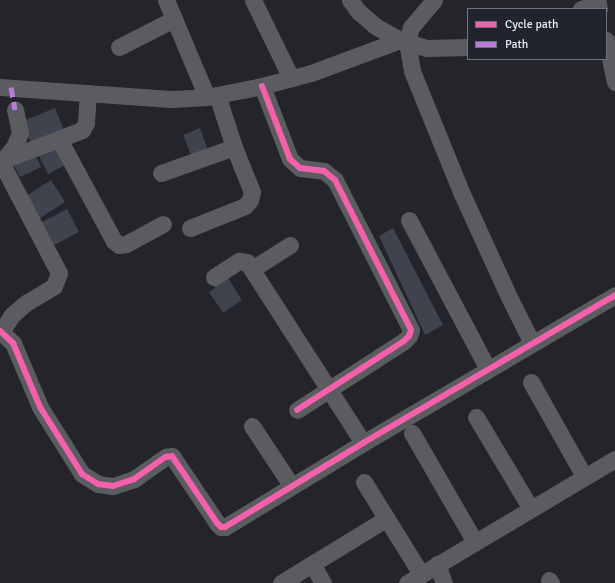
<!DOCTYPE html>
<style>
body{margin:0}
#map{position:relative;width:615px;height:583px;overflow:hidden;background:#24252a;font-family:Signika,sans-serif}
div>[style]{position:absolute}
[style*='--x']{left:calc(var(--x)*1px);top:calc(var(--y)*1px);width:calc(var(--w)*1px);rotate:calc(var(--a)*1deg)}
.building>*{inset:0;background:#40424e}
.minor>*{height:17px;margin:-8.5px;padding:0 8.5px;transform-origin:8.5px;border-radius:8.5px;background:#5b5c5f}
.quiet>*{height:5px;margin-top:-2.5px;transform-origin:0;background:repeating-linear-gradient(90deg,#bd7bd9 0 10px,transparent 0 15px)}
.cycleway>*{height:6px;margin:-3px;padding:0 3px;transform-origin:3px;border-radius:3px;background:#f560ab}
span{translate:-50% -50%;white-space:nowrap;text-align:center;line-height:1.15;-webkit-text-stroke:3.5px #21232d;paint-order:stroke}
.legend{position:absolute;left:467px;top:8px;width:140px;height:52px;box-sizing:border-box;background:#21232d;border:1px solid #71737c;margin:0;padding:5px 7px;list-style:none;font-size:12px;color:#e8eaf2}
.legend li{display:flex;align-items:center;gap:8px;height:20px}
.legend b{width:20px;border:1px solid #71737c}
</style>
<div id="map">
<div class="building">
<div style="clip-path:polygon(55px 108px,64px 130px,31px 143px,23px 121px)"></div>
<div style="clip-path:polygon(200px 128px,208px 150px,192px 157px,183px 135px)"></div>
<div style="clip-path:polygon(55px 145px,65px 165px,48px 174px,38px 154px)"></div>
<div style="clip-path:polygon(35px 153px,41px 167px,20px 177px,13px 164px)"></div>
<div style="clip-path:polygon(51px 180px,65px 202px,40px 218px,26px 196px)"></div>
<div style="clip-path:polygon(67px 209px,79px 232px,54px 245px,42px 222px)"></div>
<div style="clip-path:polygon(393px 228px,443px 325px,425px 335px,379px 236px)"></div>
<div style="clip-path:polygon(226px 275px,242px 300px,223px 313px,209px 292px,215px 288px,212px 284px)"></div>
</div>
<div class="minor">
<div style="--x:166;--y:0;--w:105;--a:67.1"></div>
<div style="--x:253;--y:0;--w:87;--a:64"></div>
<div style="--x:350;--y:0;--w:14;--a:54"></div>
<div style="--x:358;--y:11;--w:23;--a:41"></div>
<div style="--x:375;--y:26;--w:29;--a:29"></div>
<div style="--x:400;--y:40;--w:28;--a:17"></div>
<div style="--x:427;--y:48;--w:41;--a:-1.4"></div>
<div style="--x:434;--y:0;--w:35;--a:130"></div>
<div style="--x:411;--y:27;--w:16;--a:105"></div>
<div style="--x:407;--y:42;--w:29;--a:80"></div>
<div style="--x:412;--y:71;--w:133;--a:67.9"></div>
<div style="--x:462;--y:194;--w:113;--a:65.5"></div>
<div style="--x:509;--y:297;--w:51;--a:63.4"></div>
<div style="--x:581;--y:9;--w:18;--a:-19"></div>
<div style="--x:598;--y:3;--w:6;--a:81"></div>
<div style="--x:606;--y:40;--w:43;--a:77.9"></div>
<div style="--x:119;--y:47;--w:62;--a:-27"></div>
<div style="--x:262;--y:86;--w:78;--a:69"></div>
<div style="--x:290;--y:159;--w:13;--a:42"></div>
<div style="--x:300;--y:168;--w:24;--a:7"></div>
<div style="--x:324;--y:171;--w:14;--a:39"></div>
<div style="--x:335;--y:180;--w:168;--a:63.1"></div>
<div style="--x:411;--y:330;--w:6;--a:108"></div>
<div style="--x:409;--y:336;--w:7;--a:135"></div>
<div style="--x:404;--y:341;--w:127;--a:147.2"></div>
<div style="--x:0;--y:87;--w:171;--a:4"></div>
<div style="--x:171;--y:99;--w:36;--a:-3"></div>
<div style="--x:207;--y:97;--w:56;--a:-11.3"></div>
<div style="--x:262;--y:86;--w:51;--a:-14.9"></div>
<div style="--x:311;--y:73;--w:95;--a:-20.3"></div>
<div style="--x:88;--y:93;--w:30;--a:94"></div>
<div style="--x:86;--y:123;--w:8;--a:120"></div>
<div style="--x:82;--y:130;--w:25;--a:159"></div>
<div style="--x:59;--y:139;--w:116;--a:61.7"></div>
<div style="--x:114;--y:241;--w:6;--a:39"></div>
<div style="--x:119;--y:245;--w:7;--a:-8"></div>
<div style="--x:126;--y:244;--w:42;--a:-28.4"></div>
<div style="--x:3;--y:160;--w:60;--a:-20.6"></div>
<div style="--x:161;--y:173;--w:77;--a:-19.6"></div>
<div style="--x:409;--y:220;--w:169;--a:62.1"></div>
<div style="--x:190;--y:228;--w:59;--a:-21.8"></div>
<div style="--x:245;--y:206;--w:8;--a:-50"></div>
<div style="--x:250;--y:200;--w:8;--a:-76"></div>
<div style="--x:252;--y:192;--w:48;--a:-111.8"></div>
<div style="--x:234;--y:147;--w:55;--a:-108.1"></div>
<div style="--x:252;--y:269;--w:45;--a:-32.3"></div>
<div style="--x:214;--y:277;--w:30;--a:-33"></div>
<div style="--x:239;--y:261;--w:8;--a:7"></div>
<div style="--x:247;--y:262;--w:215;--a:57.3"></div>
<div style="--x:0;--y:331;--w:18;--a:43"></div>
<div style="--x:13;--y:343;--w:69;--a:67.1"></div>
<div style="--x:40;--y:407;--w:79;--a:57.9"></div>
<div style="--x:82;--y:474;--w:19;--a:32"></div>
<div style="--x:98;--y:484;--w:15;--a:8"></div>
<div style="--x:113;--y:486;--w:22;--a:-18"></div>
<div style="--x:134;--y:479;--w:39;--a:-35"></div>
<div style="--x:166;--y:457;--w:6;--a:-9"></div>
<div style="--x:172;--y:456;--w:81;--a:56.1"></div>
<div style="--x:217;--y:523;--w:6;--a:45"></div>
<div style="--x:221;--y:527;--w:4;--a:0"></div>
<div style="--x:225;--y:527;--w:162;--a:-31.3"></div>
<div style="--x:363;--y:443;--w:292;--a:-30.4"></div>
<div style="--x:1;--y:332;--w:20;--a:-57"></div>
<div style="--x:12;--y:315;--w:18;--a:-41"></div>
<div style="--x:26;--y:303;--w:33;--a:-31"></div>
<div style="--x:54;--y:286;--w:14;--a:-69"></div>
<div style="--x:59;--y:273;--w:121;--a:-117.6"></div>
<div style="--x:3;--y:166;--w:6;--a:-90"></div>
<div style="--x:3;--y:160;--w:17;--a:-50"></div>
<div style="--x:14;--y:147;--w:15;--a:-67"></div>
<div style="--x:20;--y:133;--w:24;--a:-102"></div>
<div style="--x:531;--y:382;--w:108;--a:60.6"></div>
<div style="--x:476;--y:417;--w:107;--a:59.1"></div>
<div style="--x:252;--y:426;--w:71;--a:56.5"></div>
<div style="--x:412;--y:433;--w:126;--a:60"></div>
<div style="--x:364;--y:482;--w:108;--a:58.2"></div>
<div style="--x:312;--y:564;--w:22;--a:60"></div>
<div style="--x:437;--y:564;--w:20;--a:70"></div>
<div style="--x:549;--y:580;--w:4;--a:56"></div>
<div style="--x:281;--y:583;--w:124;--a:-31.5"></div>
<div style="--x:407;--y:583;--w:242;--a:-30.8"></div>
</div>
<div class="quiet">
<div style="--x:11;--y:87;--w:23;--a:80"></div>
</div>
<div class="cycleway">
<div style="--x:262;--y:86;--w:78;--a:69"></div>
<div style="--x:290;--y:159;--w:13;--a:42"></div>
<div style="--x:300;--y:168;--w:24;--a:7"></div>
<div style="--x:324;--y:171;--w:14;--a:39"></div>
<div style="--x:335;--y:180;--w:168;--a:63.1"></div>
<div style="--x:411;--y:330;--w:6;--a:108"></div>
<div style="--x:409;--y:336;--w:7;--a:135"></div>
<div style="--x:404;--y:341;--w:127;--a:147.2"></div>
<div style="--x:0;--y:331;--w:18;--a:43"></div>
<div style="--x:13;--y:343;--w:69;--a:67.1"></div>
<div style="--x:40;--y:407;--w:79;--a:57.9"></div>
<div style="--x:82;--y:474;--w:19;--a:32"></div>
<div style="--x:98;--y:484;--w:15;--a:8"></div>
<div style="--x:113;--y:486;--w:22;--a:-18"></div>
<div style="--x:134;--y:479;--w:39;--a:-35"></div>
<div style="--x:166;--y:457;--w:6;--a:-9"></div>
<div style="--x:172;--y:456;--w:81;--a:56.1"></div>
<div style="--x:217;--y:523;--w:6;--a:45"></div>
<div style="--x:221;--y:527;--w:4;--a:0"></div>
<div style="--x:225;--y:527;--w:162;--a:-31.3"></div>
<div style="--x:363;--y:443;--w:292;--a:-30.4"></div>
</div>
<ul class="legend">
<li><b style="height:5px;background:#f560ab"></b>Cycle path</li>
<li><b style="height:5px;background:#bd7bd9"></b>Path</li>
</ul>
</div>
